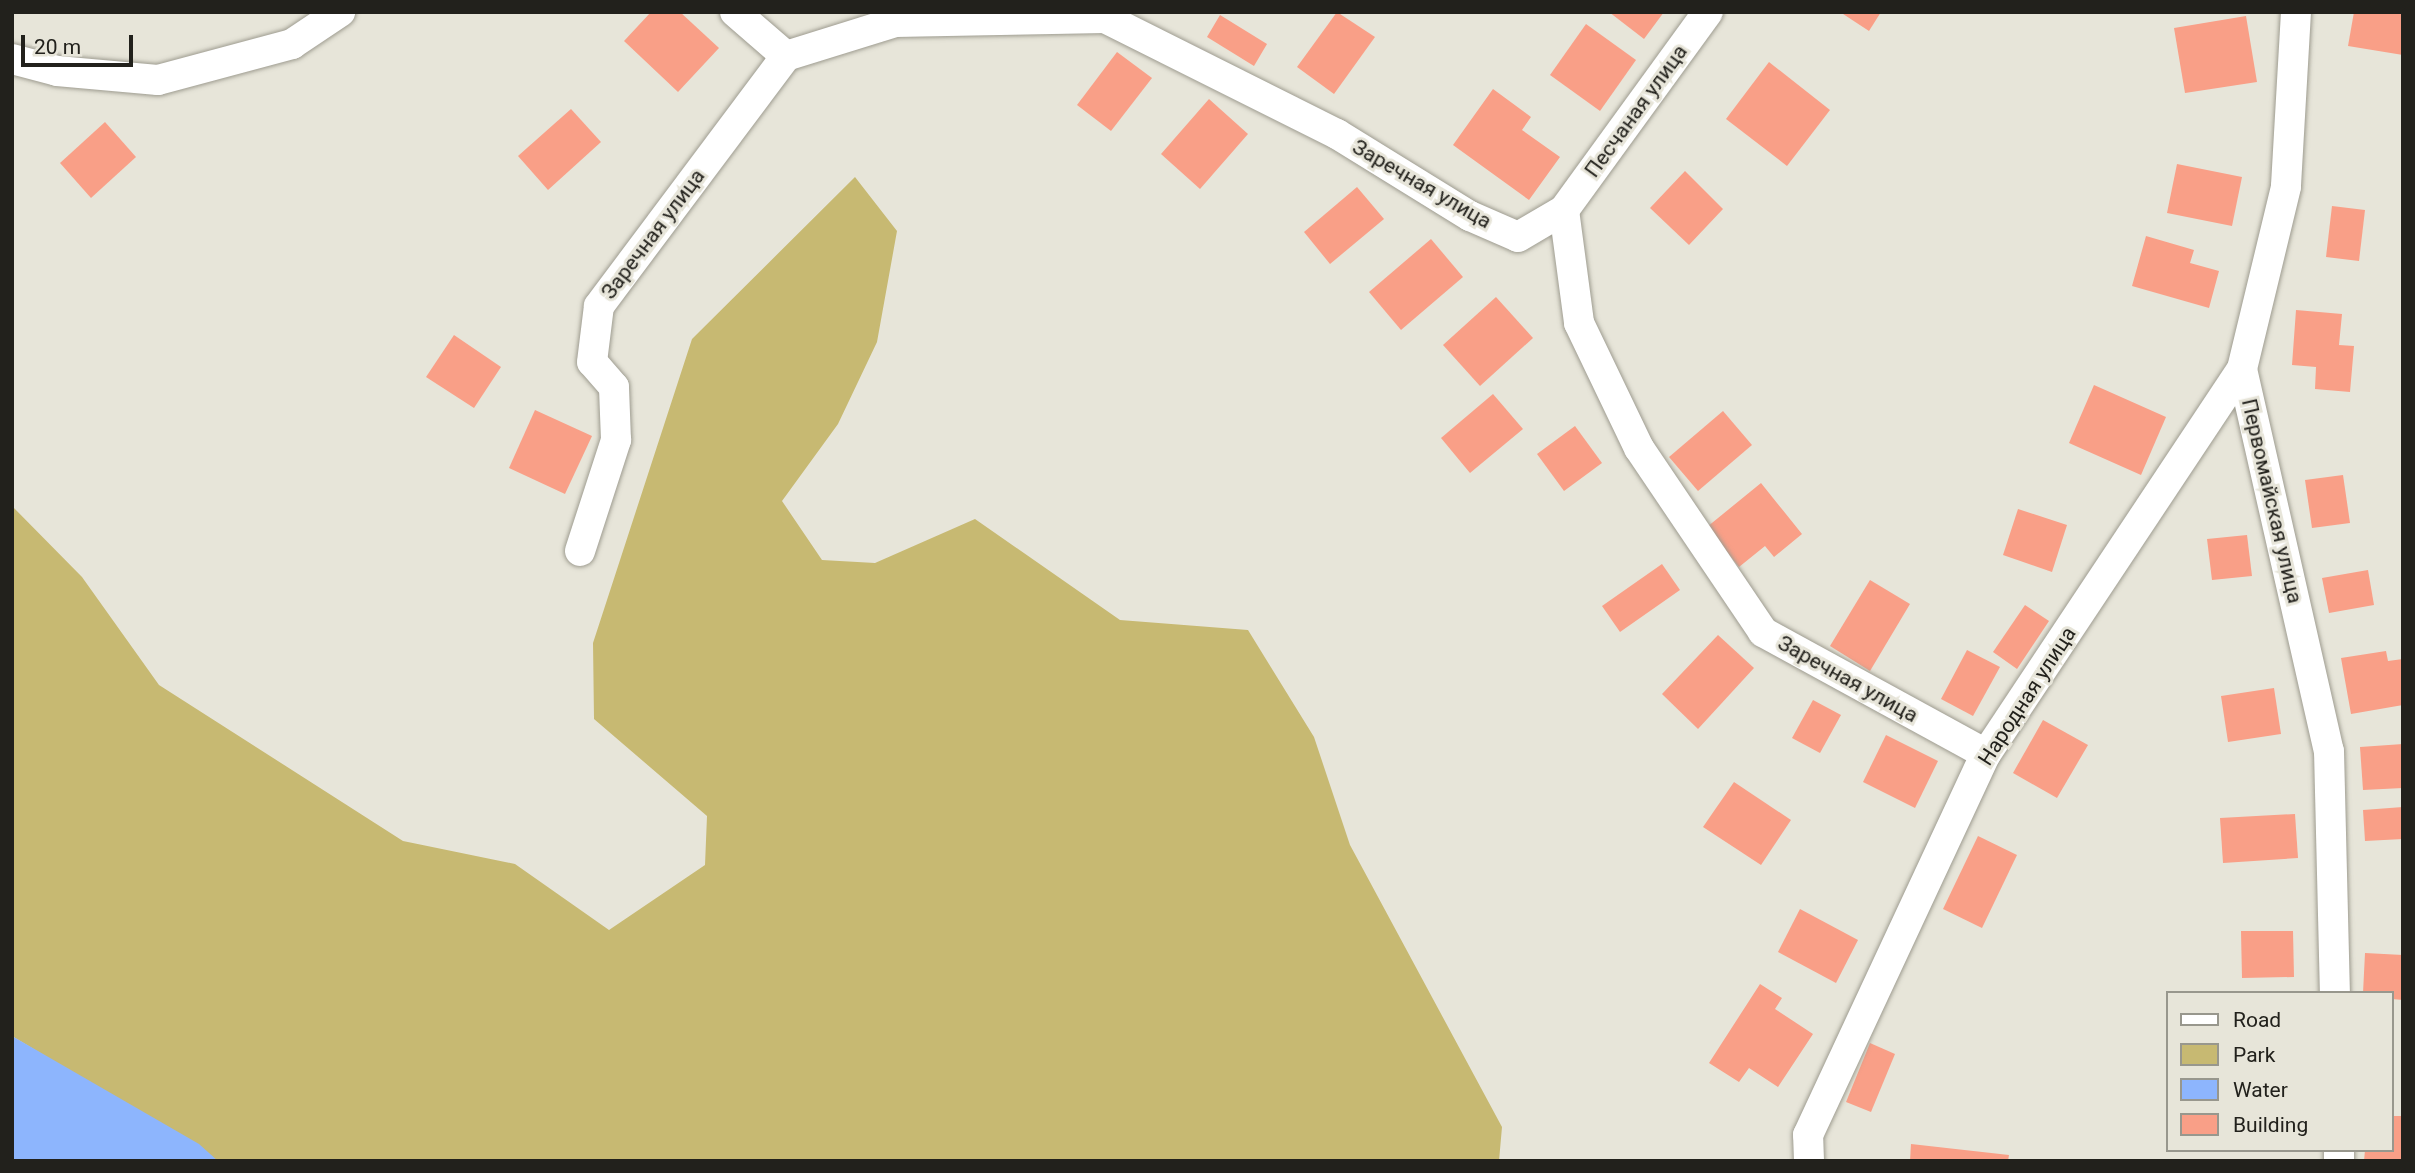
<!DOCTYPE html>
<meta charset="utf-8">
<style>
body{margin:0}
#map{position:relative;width:2415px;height:1173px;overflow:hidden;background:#e7e5d9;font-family:Roboto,sans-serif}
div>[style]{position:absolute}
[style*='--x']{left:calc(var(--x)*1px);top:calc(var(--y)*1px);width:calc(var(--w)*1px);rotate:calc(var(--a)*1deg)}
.green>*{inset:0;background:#c7b972}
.water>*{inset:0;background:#8db5fd}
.building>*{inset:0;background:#f99f87}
.roads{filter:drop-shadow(0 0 2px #9e9c90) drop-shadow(0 0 2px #9e9c90)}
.street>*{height:30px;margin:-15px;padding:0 15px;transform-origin:15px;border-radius:15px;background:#fff}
span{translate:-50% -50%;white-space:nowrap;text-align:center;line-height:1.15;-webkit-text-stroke:6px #e7e5d9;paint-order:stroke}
.street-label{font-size:21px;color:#22211c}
.frame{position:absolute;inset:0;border:14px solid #22211c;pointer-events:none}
.legend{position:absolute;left:2166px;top:991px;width:228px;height:161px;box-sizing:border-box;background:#e7e5d9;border:2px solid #98978d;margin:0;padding:9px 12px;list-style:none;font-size:21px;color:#22211c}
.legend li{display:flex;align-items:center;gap:14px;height:35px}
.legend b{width:35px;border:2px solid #98978d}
.scale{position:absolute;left:21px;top:35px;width:112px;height:32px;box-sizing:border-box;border:4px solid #22211c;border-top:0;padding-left:9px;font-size:21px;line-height:24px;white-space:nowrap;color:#22211c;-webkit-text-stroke:5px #e7e5d9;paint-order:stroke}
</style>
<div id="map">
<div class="green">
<div style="clip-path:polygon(855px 177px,897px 231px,877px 342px,838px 424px,782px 501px,822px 560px,875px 563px,975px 519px,1120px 620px,1248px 630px,1314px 737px,1350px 845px,1502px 1127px,1499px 1161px,218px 1161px,12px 1036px,12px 506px,82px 577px,159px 685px,403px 841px,515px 864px,609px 930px,705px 865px,707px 816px,594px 719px,593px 643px,692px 339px)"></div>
</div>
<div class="water">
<div style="clip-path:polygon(12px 1036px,199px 1144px,218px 1161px,12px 1161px)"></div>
</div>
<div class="building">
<div style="clip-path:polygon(651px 12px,680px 12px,719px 48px,678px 92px,624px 41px)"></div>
<div style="clip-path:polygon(1337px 12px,1375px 37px,1334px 94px,1297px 67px)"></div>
<div style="clip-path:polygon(1609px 12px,1664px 12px,1644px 39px)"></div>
<div style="clip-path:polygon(1840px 12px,1881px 12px,1869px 31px)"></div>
<div style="clip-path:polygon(2354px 12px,2403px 12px,2403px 55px,2348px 46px)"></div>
<div style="clip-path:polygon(1220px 15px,1267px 44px,1254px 66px,1207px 37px)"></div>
<div style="clip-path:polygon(2246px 16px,2257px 82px,2185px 93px,2174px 28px)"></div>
<div style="clip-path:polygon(1586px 24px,1636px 60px,1600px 111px,1550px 75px)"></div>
<div style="clip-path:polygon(1117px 52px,1152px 78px,1111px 131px,1077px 105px)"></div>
<div style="clip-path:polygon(1769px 62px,1830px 110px,1787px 166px,1726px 119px)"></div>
<div style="clip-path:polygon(1493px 89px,1531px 117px,1522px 130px,1560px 157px,1529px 200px,1453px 145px)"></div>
<div style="clip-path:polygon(1209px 99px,1248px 134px,1200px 189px,1161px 154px)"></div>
<div style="clip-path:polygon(571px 109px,601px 142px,548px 190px,518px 156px)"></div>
<div style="clip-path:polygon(105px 122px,136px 157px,91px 198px,60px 163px)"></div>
<div style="clip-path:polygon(2177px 164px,2242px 177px,2232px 226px,2167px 213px)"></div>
<div style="clip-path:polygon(1685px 171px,1723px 209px,1689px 245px,1650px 208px)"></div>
<div style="clip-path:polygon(1357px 187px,1384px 219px,1330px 264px,1304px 232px)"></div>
<div style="clip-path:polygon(2332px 206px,2365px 210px,2359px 261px,2326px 257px)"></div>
<div style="clip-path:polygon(2146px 236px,2194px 250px,2190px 263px,2219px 271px,2209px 308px,2132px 286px)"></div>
<div style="clip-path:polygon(1431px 239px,1463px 277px,1401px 330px,1369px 292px)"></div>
<div style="clip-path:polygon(1496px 297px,1533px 338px,1480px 386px,1443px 345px)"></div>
<div style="clip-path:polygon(2296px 310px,2342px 314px,2339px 345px,2354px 346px,2350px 392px,2315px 389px,2316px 367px,2292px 365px)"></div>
<div style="clip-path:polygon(454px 335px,501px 367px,474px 408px,426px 377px)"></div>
<div style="clip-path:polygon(2094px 385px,2166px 417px,2141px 475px,2069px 443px)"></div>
<div style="clip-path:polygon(1493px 394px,1523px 429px,1470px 473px,1441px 438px)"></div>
<div style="clip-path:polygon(535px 410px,592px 436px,565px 494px,509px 468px)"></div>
<div style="clip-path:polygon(1723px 411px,1752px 445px,1698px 491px,1669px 457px)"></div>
<div style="clip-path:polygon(1575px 426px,1602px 463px,1564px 491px,1537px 454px)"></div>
<div style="clip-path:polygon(2343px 475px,2350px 523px,2312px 528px,2305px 480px)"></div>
<div style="clip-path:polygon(1761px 483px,1802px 534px,1774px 557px,1765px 546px,1739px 567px,1707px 527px)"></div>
<div style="clip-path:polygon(2018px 509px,2067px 525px,2052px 572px,2003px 555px)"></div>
<div style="clip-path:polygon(2247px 535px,2252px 576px,2212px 580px,2207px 539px)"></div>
<div style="clip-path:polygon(1662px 564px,1680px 590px,1620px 632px,1602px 606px)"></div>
<div style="clip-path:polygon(2368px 570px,2374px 605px,2329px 613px,2322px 578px)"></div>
<div style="clip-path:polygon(1870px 580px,1910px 604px,1870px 671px,1830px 646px)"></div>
<div style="clip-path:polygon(2025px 605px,2049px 621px,2017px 669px,1993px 652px)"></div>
<div style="clip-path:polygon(1718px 635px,1754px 668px,1698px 729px,1662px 694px)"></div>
<div style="clip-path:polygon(1967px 650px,2000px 667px,1973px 716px,1941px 699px)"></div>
<div style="clip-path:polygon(2386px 651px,2388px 661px,2403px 659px,2403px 705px,2351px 714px,2341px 658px)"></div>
<div style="clip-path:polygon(2274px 688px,2281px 734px,2228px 742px,2221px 696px)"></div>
<div style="clip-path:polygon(1813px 700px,1841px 715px,1820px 753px,1792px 738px)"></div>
<div style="clip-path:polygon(2043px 720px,2088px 745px,2057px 798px,2013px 773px)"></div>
<div style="clip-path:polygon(1886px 735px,1938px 761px,1915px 808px,1863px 782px)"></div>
<div style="clip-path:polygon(2403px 744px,2403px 788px,2363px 790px,2360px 747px)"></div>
<div style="clip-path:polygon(1734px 782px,1791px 820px,1761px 865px,1703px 827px)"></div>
<div style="clip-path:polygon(2403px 807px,2403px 839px,2365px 841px,2363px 810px)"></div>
<div style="clip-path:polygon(2295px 814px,2298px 858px,2223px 863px,2220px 818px)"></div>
<div style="clip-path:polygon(1978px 836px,2017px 855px,1982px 928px,1943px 909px)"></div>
<div style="clip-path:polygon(1800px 909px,1858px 940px,1836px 983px,1778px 952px)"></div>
<div style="clip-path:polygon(2241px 931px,2293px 931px,2294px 977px,2242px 978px)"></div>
<div style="clip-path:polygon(2365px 953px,2403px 955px,2403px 1000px,2392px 999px,2392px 993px,2363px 993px)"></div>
<div style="clip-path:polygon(1760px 984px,1782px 998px,1775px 1009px,1813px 1034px,1778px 1087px,1749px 1068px,1739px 1082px,1709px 1063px)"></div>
<div style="clip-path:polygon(1870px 1043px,1895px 1054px,1871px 1112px,1846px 1102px)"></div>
<div style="clip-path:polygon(2392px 1116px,2403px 1116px,2403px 1161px,2364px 1161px,2365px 1150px,2392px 1150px)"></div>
<div style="clip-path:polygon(1911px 1144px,2009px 1155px,2008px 1161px,1910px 1161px)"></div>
</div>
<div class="roads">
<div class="street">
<div style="--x:735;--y:12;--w:67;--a:40.8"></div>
<div style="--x:786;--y:56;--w:114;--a:-17.3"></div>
<div style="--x:895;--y:22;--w:210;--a:-1.1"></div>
<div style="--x:1105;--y:18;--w:259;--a:26.6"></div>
<div style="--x:1337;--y:134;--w:156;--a:31.7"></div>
<div style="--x:1470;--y:216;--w:52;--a:23.6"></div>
<div style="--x:1518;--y:237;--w:53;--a:-30.4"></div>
<div style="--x:1564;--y:210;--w:114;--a:82.4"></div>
<div style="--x:1579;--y:323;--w:139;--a:64.4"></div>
<div style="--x:1639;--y:448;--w:222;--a:56"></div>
<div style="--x:1763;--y:632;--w:254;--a:28.7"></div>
<div style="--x:2296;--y:12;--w:175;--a:93.3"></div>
<div style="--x:2286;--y:187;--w:187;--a:103.6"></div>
<div style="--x:2242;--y:369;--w:392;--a:77.2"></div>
<div style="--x:2329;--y:751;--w:242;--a:88.6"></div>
<div style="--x:12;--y:59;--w:47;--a:14.9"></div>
<div style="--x:57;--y:71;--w:101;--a:5.1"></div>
<div style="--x:158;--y:80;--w:139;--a:-15"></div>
<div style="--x:292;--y:44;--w:58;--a:-33.7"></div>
<div style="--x:1564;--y:210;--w:245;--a:-54"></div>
<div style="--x:580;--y:551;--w:117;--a:-72"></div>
<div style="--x:616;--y:440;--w:53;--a:-92.2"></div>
<div style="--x:614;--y:387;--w:33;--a:-131"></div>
<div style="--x:592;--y:362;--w:56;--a:-82.9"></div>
<div style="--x:599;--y:306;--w:312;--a:-53.2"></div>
<div style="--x:2339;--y:1150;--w:11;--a:90"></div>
<div style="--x:1809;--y:1161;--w:26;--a:-92"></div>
<div style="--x:1808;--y:1135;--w:421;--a:-65"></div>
<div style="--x:1986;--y:754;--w:462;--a:-56.4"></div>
</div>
</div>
<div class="street-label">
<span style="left:1636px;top:111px;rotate:-54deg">Песчаная улица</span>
<span style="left:1422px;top:184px;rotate:30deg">Заречная улица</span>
<span style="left:653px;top:234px;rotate:-53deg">Заречная улица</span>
<span style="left:2272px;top:501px;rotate:77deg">Первомайская улица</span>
<span style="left:1848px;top:679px;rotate:29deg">Заречная улица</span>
<span style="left:2027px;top:696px;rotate:-57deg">Народная улица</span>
</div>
<div class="frame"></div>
<ul class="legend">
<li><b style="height:9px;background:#fff"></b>Road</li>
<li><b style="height:19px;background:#c7b972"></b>Park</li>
<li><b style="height:19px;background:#8db5fd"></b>Water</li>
<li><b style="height:19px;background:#f99f87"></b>Building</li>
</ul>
<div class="scale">20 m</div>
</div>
